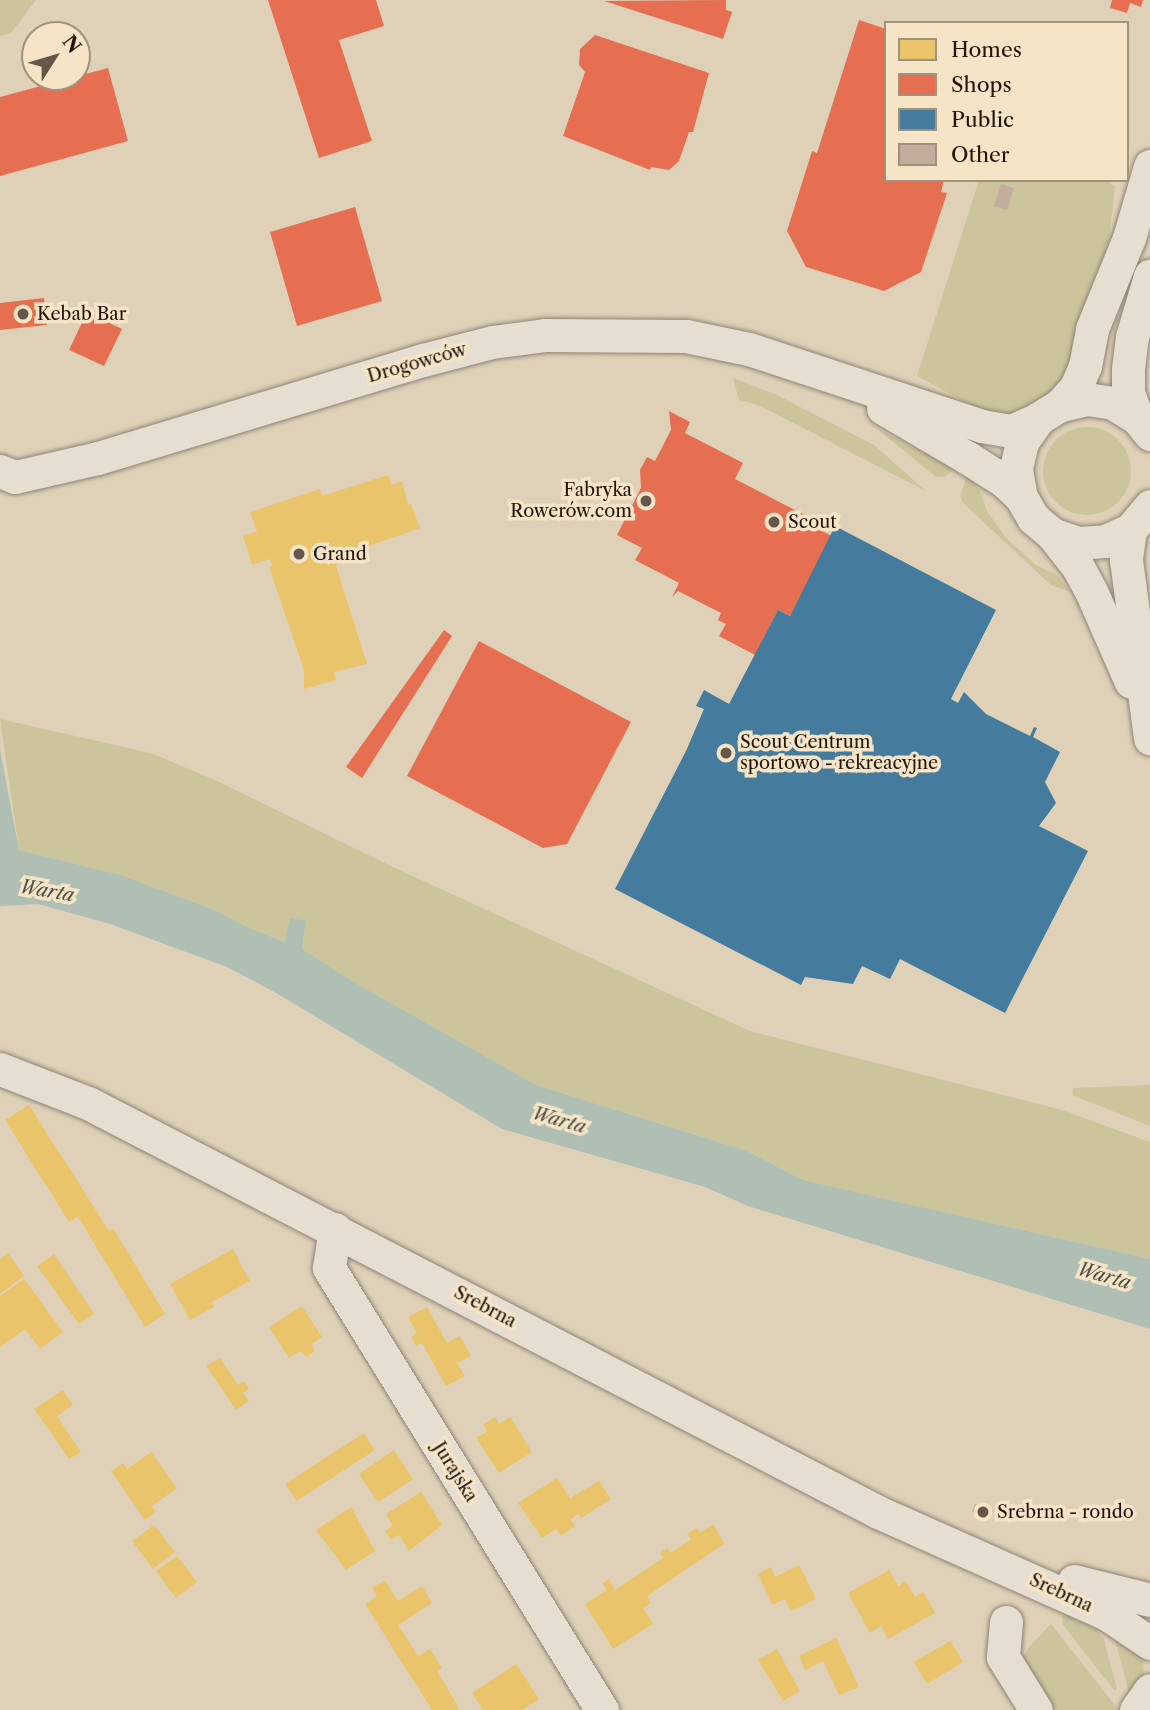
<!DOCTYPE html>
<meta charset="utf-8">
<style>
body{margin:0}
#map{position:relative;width:1150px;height:1710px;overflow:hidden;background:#dfd1b8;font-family:"Libre Caslon Text",serif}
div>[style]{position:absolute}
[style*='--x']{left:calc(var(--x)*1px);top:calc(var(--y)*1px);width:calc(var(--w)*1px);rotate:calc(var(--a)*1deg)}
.green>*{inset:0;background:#ccc59c}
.round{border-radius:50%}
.water>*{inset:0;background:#b0bfb3}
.homes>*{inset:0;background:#e9c46a}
.shops>*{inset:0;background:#e76f51}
.public>*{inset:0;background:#457b9d}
.building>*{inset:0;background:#c2ad9f}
.roads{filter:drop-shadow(0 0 2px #8e8475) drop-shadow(0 0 2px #8e8475)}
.minor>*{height:33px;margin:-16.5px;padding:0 16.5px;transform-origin:16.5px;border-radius:16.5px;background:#e5ded1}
.dots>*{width:19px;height:19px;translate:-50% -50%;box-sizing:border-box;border:4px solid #f5e4c6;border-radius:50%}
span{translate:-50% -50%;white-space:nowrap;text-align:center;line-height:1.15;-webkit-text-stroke:7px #f5e4c6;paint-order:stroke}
.poi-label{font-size:18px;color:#23160e}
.left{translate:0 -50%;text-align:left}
.right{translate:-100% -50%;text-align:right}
.street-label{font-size:18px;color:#23160e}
.water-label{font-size:19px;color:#4d4e47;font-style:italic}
.legend{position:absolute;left:884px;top:21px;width:245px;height:161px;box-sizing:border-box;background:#f5e4c6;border:2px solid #a1927c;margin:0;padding:9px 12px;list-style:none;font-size:21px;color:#23160e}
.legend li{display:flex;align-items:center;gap:14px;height:35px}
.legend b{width:35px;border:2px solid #a1927c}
.north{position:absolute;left:21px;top:21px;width:70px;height:70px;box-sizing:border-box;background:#f5e4c6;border:2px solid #a1927c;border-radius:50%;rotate:53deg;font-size:19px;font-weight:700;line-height:28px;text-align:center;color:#23160e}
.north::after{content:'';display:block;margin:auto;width:24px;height:32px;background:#65574a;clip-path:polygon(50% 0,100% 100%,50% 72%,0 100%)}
</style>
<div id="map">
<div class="green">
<div style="clip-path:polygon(0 0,36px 0,11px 33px,0 36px)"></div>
<div style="clip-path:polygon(979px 180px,1105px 180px,1115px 186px,1108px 249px,1073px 375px,1019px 416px,984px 412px,917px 376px)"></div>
<div style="clip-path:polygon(733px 378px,775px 394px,874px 445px,926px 491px,758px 405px,739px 400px)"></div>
<div style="clip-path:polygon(875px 427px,954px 469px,945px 477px,936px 477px)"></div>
<div class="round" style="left:1043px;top:427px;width:88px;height:88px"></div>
<div style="clip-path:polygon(967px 476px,980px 491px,987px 511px,1007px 539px,1036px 565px,1057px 575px,1070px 592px,1051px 585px,963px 503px,960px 496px)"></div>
<div style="clip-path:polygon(0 719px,151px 753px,217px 781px,393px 867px,750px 1031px,1062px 1110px,1150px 1142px,1150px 1259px,803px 1180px,747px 1151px,536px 1085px,352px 981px,302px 949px,306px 922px,286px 942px,247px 927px,217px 911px,121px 875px,19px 850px)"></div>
<div style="clip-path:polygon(1150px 1085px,1150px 1126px,1072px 1095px,1073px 1088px)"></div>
<div style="clip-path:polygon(1066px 1614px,1095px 1628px,1104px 1639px,1117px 1689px,1114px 1690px,1063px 1625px,1062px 1616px)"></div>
<div style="clip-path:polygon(1051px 1624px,1119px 1710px,1052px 1710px,1023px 1658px,1028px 1648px)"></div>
<div style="clip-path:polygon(1113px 1632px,1143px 1653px,1144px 1681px,1129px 1693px)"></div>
</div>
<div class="water">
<div style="clip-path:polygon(0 750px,19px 850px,121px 875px,217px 911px,247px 927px,285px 942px,290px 918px,306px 921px,302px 949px,352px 981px,536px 1085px,747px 1151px,803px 1180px,1150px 1259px,1150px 1329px,748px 1206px,705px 1187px,502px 1129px,278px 994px,227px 967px,110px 924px,38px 904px,0 906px)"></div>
</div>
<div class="homes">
<div style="clip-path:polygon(388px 475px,392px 485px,402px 481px,408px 505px,411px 504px,420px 528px,341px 556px,336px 566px,367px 664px,334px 672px,336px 680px,304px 689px,304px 670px,269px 567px,272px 566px,270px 559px,252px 565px,243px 536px,257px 531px,250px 512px,320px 489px,322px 496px)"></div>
<div style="clip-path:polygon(29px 1105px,109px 1231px,113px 1228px,165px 1314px,145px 1327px,78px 1217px,69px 1222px,5px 1120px)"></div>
<div style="clip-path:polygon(233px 1249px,250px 1281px,212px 1302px,214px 1307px,190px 1320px,170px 1284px)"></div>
<div style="clip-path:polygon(8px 1253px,24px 1276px,0 1294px,0 1259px)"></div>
<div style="clip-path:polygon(54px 1254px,94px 1314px,79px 1324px,37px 1266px)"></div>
<div style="clip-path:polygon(24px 1279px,63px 1332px,40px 1349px,25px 1329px,0 1347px,0 1296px)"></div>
<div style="clip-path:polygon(302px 1306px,322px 1337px,311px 1344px,315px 1351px,306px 1357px,301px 1351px,289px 1358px,269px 1327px)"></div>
<div style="clip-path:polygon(427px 1307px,447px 1343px,460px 1336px,471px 1356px,457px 1363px,465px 1376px,446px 1386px,422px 1343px,416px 1346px,411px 1337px,417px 1333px,408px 1317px)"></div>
<div style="clip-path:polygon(220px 1358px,238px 1385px,244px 1381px,249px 1389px,243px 1393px,249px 1401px,236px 1410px,206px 1366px)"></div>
<div style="clip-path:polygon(63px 1390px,73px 1405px,57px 1416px,81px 1452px,69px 1459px,34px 1409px)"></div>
<div style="clip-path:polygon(495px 1417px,499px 1424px,510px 1417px,532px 1452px,499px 1473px,476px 1438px,488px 1431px,483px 1425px)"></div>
<div style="clip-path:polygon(364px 1433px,375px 1450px,297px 1501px,285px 1484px)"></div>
<div style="clip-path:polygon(394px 1450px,413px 1479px,378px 1502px,359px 1474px)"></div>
<div style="clip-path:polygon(151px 1452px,177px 1488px,152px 1506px,156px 1512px,145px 1520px,111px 1471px,123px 1463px,127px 1469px)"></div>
<div style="clip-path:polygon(557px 1478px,570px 1498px,599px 1481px,611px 1499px,581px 1518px,578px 1514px,571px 1519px,575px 1526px,561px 1536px,556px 1529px,542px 1538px,518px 1503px)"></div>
<div style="clip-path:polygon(421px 1492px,442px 1525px,409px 1551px,399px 1535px,391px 1540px,385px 1531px,393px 1526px,386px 1514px)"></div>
<div style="clip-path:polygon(351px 1507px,375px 1551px,346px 1570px,316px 1530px)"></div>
<div style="clip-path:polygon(714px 1524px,724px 1544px,647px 1596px,651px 1603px,643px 1608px,653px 1624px,613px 1649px,585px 1604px,607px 1590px,603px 1583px,609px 1579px,615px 1590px,663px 1558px,660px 1553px,667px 1548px,671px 1553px,691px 1539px,687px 1534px,697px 1528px,700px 1533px)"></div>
<div style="clip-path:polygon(154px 1525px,175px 1552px,153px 1569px,132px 1541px)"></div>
<div style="clip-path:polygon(177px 1556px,197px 1582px,176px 1598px,156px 1571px)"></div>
<div style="clip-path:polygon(799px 1565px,816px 1599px,791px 1611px,785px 1599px,772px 1605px,758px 1574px,771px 1567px,775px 1577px)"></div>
<div style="clip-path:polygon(889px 1570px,898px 1586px,906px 1581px,915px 1597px,923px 1592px,935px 1613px,888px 1639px,881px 1626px,870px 1633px,848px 1593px)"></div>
<div style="clip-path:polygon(385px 1580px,398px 1601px,422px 1586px,432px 1603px,398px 1625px,418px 1656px,430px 1649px,442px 1668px,437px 1671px,459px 1708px,457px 1710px,432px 1710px,365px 1604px,377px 1596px,372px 1588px)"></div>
<div style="clip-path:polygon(836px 1638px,859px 1687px,839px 1695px,823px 1661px,805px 1670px,799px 1656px)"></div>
<div style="clip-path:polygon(950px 1641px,963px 1662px,927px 1684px,914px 1662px)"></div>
<div style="clip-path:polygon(777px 1649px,800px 1691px,783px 1701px,758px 1660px)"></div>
<div style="clip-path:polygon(516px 1664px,539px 1699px,522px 1710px,483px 1710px,472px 1693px)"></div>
</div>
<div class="shops">
<div style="clip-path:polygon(268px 0,376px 0,384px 26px,339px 40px,372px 141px,319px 158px)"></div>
<div style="clip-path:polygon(726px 0,726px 10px,732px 12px,723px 39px,604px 1px)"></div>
<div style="clip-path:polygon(1112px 0,1143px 0,1141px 7px,1130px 3px,1127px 13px,1110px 8px)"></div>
<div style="clip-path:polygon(859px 20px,886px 29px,886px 180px,944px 180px,941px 192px,947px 193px,921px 272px,884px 291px,806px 267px,787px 231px,812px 151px,817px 153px)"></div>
<div style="clip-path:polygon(595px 35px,709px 73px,693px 132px,689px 132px,679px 161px,669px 170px,651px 167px,650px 170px,563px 136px,585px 72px,579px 65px,580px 49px)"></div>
<div style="clip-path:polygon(108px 68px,128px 141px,0 176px,0 97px)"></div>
<div style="clip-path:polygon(355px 207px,382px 301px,297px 326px,270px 232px)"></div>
<div style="clip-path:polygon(44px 298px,47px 325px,0 330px,0 303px)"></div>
<div style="clip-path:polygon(87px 312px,122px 329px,104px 366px,69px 350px)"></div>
<div style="clip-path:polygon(669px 411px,690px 422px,685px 433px,743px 463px,735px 479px,826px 526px,824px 532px,832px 536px,790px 616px,778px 610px,755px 655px,719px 636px,726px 624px,718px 620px,721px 613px,678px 591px,672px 597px,679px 583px,635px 560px,642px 548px,617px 535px,641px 488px,640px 470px,647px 457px,655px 461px,671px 430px)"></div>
<div style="clip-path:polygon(444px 630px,452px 636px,362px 778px,346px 767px)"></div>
<div style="clip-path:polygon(479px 641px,631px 722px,567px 844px,543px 848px,407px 776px)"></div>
</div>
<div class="public">
<div style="clip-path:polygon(835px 526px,996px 610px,951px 699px,958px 703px,964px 692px,986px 714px,1030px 736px,1034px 727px,1037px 728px,1033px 737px,1060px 752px,1045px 782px,1056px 803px,1039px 826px,1088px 851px,1005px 1013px,900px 959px,890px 979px,862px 966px,853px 984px,805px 977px,801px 985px,615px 889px,686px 751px,704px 709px,696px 706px,704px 690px,729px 704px,778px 610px,790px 616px)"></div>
</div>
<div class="building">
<div style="clip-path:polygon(1001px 184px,1014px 188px,1007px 210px,994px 206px)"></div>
<div style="clip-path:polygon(975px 1504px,993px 1511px,990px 1518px,972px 1512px)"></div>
</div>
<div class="roads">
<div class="minor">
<div style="--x:1060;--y:405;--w:24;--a:-48"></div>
<div style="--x:1076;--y:387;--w:23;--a:-67"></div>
<div style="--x:1085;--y:366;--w:38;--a:-79"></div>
<div style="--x:1092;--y:329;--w:98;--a:-67.9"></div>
<div style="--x:1129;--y:238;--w:75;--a:-73.7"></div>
<div style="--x:883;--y:408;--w:99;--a:30.5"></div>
<div style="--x:968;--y:458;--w:43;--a:32.6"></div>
<div style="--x:1004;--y:481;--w:23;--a:43"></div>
<div style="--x:1137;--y:418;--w:28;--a:-109"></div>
<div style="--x:1128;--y:392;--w:23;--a:-90"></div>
<div style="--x:1128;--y:369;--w:32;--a:-83"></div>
<div style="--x:1132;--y:337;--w:64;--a:-73.6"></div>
<div style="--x:1150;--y:434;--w:21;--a:-129"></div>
<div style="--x:1137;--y:418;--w:28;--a:-148"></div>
<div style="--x:1113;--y:403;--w:26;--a:-171"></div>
<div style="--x:1087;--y:399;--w:28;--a:167"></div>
<div style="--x:1060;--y:405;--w:26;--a:148"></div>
<div style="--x:1038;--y:419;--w:28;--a:125"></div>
<div style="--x:1022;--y:442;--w:28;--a:103"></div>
<div style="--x:1016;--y:469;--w:28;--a:80"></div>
<div style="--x:1021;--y:497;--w:24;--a:60"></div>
<div style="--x:1033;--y:518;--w:25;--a:40"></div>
<div style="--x:1052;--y:534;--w:28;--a:19"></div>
<div style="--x:1078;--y:543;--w:27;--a:-4"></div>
<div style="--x:1105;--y:541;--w:27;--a:-24"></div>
<div style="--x:1130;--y:530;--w:31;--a:-50"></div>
<div style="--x:0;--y:471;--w:16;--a:22"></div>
<div style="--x:15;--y:477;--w:85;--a:-12.9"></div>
<div style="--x:98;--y:458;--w:339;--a:-16.8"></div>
<div style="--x:423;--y:360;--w:71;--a:-14.6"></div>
<div style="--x:492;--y:342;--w:53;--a:-7.5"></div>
<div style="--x:545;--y:335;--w:141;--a:0.4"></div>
<div style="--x:686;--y:336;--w:64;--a:11.7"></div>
<div style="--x:749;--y:349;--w:245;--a:18.3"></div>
<div style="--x:982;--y:426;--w:29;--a:10"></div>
<div style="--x:1011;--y:431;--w:30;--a:-24"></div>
<div style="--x:1130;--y:530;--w:30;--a:98"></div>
<div style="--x:1126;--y:560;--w:180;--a:82.3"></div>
<div style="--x:1052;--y:534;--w:42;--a:51.8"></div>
<div style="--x:1078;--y:567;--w:27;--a:62"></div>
<div style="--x:1091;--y:591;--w:99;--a:66.3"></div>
<div style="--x:0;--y:1069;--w:94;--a:21.1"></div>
<div style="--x:88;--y:1103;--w:890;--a:27.37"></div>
<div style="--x:878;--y:1512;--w:251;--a:24"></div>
<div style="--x:1107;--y:1614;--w:52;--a:34"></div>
<div style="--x:335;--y:1229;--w:39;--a:99"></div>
<div style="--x:329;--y:1268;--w:520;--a:58.3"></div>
<div style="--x:1074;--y:1581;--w:78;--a:14"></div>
<div style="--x:1006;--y:1622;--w:35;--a:95"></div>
<div style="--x:1003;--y:1657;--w:62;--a:58.1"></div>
<div style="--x:1136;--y:1710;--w:24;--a:-55"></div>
</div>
</div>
<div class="dots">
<div style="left:23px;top:314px;background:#65574a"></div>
<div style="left:646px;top:501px;background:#65574a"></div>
<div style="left:774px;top:522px;background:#65574a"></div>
<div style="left:299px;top:554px;background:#65574a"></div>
<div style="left:726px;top:753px;background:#65574a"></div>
<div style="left:983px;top:1512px;background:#65574a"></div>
</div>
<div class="poi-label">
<span class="left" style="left:37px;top:314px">Kebab Bar</span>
<span class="right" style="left:632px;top:501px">Fabryka<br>Rowerów.com</span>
<span class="left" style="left:788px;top:522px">Scout</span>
<span class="left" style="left:313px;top:554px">Grand</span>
<span class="left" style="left:740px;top:753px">Scout Centrum<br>sportowo - rekreacyjne</span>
<span class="left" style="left:997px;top:1512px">Srebrna - rondo</span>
</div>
<div class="street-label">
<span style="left:417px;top:363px;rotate:-16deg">Drogowców</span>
<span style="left:485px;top:1307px;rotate:28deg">Srebrna</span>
<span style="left:455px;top:1472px;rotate:58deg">Jurajska</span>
<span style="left:1061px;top:1593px;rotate:25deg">Srebrna</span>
</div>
<div class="water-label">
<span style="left:47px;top:891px;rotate:10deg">Warta</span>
<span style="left:559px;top:1120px;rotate:16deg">Warta</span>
<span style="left:1104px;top:1276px;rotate:16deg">Warta</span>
</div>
<ul class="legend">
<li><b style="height:19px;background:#e9c46a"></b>Homes</li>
<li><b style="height:19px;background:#e76f51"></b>Shops</li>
<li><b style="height:19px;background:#457b9d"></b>Public</li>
<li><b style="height:19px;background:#c2ad9f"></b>Other</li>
</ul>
<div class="north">N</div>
</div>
